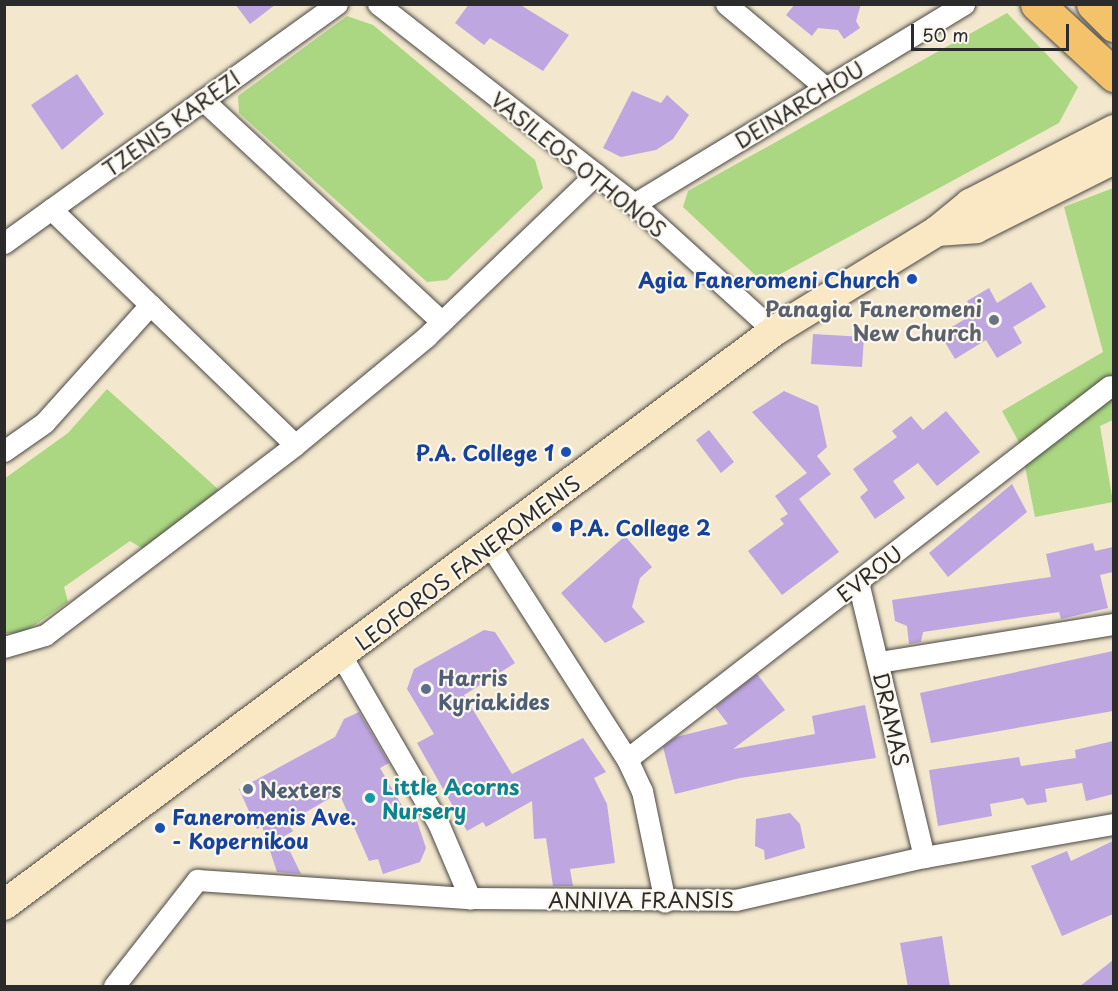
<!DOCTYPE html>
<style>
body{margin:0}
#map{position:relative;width:1118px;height:991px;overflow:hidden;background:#f3e7ce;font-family:"Playpen Sans",sans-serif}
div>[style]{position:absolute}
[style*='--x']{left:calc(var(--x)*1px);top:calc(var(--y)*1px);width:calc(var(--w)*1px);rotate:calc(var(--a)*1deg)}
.green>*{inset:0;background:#abd783}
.building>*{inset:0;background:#bea6e0}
.roads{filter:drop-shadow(0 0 2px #494743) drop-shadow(0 0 2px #494743)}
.minor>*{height:21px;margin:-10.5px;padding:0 10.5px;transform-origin:10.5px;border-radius:10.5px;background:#fff}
.secondary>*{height:30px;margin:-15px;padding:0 15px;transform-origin:15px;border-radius:15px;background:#fae7c3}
.primary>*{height:33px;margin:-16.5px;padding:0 16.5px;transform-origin:16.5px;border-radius:16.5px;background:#f3c26a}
.dots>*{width:16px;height:16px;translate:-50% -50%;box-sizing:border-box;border:3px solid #fbf7ec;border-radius:50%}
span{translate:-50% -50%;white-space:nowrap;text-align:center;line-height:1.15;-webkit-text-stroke:4.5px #fbf7ec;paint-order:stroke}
.street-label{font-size:21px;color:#2b2b2b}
.transit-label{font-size:21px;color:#164399;font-weight:700}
.right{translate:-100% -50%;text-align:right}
.left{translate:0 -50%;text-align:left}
.worship-label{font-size:21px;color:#5b616d;font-weight:700}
.service-label{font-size:21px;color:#4e5e75;font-weight:700}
.culture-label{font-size:21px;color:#0d838f;font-weight:700}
.frame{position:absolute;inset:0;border:6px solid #2b2b2b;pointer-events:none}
.scale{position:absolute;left:911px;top:24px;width:158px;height:27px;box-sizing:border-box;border:3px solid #2b2b2b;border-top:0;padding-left:8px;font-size:18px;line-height:21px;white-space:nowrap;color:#2b2b2b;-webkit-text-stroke:4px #fbf7ec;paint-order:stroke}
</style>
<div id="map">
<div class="green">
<div style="clip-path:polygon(1007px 13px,1078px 87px,1059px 123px,773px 278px,755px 275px,683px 207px,688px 191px)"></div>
<div style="clip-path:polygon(347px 16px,373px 25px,535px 160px,543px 188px,447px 280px,427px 282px,239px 113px,238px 96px)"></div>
<div style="clip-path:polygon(1113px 188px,1113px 420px,1100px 426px,1113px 502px,1035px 517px,1021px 446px,1002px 411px,1103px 352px,1064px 207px)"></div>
<div style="clip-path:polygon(107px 389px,219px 490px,143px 549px,130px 541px,64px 587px,68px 602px,23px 633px,5px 633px,4px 479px,68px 433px)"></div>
</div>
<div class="building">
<div style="clip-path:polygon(235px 4px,276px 4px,250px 24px)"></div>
<div style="clip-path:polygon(469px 4px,519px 4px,569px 35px,543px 71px,490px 38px,484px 45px,455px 23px)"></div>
<div style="clip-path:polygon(795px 4px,861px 4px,856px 21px,860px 28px,844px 39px,838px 30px,818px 28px,812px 36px,786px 15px)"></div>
<div style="clip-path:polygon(77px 74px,104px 114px,62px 150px,31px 105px)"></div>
<div style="clip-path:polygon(632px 91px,661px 103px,667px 95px,689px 115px,673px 139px,656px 150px,621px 157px,603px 148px)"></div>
<div style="clip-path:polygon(1031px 282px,1046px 307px,1013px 327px,1022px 343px,997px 358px,986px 340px,955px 359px,940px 334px,975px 313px,967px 301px,989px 288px,997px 303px)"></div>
<div style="clip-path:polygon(813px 334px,864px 337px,862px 367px,811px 364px)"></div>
<div style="clip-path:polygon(784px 391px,818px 406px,827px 447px,817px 456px,831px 474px,799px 499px,839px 552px,782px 595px,748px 551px,784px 524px,780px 519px,788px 514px,775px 496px,807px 473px,752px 412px)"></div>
<div style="clip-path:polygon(946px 411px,980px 452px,937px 486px,918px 463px,893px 481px,905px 498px,875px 519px,860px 497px,868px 490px,853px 469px,897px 437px,892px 431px,911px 416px,923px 430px)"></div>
<div style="clip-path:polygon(709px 430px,734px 462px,721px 473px,696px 440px)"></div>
<div style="clip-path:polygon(1012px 484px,1027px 512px,948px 577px,929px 553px)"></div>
<div style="clip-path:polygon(625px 536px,652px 567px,640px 578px,632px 607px,645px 622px,605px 643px,561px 593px)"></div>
<div style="clip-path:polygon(1093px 543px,1095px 551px,1113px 547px,1113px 572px,1100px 575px,1108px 608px,1061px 619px,1059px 612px,923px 632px,921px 642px,909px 644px,907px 626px,895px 621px,892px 600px,1051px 577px,1046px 554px)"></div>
<div style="clip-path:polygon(484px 630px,495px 632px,515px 663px,464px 695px,512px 774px,583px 738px,606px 772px,594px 778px,607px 804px,615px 863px,570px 869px,573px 886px,553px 886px,546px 838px,534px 839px,532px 801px,486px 827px,483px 822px,467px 831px,417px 743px,434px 734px,407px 689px,414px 669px)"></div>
<div style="clip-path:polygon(1113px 651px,1113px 711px,931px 743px,920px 693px)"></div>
<div style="clip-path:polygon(757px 674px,785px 710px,733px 749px,815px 734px,812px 716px,865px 705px,876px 758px,740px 778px,675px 794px,663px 747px,676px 737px,728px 724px,715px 707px)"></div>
<div style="clip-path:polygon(359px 712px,389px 763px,380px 768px,412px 823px,417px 821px,426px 848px,420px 862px,383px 874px,378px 859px,369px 861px,339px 793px,287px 823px,293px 831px,283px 837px,301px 874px,277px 872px,262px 826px,257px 829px,239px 789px,335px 737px,344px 719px)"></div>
<div style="clip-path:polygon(1113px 741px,1113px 794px,1086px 801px,1082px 783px,1045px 789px,1047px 802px,1027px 805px,1023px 798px,990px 804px,992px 816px,938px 826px,929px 770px,1019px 757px,1021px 766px,1076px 758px,1075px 750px)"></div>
<div style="clip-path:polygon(790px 813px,800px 824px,805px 848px,765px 860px,764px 850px,755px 846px,756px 819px)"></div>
<div style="clip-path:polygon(1113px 841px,1113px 914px,1062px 936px,1031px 866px,1067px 851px,1071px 861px)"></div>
<div style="clip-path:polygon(942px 936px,950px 987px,908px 987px,900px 943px)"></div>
<div style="clip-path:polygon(1113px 960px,1113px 987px,1079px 987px)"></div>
</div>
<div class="roads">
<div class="minor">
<div style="--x:378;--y:4;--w:325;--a:38"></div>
<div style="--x:634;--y:204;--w:189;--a:42.2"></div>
<div style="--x:726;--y:4;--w:129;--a:40"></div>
<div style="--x:203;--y:100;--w:326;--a:42.9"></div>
<div style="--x:634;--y:204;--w:386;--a:-31.2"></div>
<div style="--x:51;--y:209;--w:339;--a:44"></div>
<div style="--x:4;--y:243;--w:410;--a:-35.7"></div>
<div style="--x:4;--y:451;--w:49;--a:-35"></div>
<div style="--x:44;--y:423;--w:159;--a:-48.1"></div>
<div style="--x:490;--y:545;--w:254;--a:57.4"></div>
<div style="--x:627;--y:759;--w:35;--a:65"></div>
<div style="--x:642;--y:791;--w:113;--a:78.3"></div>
<div style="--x:858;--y:582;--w:283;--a:76.5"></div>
<div style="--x:4;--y:647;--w:43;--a:-16.3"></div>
<div style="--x:45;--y:635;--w:314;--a:-37.2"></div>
<div style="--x:295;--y:445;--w:171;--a:-39.5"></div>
<div style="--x:427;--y:336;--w:234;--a:-43.8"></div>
<div style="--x:342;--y:657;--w:192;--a:60"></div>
<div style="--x:438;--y:823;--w:82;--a:66.9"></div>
<div style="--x:879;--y:662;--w:238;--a:-9.2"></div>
<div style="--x:627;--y:759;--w:610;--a:-37.68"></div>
<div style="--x:114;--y:986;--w:135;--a:-51.9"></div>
<div style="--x:197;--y:880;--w:274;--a:3.8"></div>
<div style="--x:470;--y:898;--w:266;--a:0.4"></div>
<div style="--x:736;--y:900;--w:193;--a:-12.9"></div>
<div style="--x:924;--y:857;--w:193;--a:-9.9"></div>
</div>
<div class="secondary">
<div style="--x:937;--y:231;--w:39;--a:-4"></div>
<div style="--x:976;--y:228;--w:154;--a:-26.6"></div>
<div style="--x:4;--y:905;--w:960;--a:-36.7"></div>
<div style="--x:774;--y:331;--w:191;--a:-31.5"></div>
<div style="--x:937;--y:231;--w:43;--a:-39.3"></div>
<div style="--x:970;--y:204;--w:162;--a:-27.2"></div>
</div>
<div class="primary">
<div style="--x:1037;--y:4;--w:105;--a:42.7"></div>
<div style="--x:1093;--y:4;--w:30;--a:45"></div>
</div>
</div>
<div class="dots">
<div style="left:912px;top:279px;background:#1a4fb4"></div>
<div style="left:994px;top:320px;background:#6b7280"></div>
<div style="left:566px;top:452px;background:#1a4fb4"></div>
<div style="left:557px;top:527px;background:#1a4fb4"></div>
<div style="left:426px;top:689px;background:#5c6f8a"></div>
<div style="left:248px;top:789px;background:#5c6f8a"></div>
<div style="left:370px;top:798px;background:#0f9aa8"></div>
<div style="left:160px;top:828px;background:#1a4fb4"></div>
</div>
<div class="street-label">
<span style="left:799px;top:104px;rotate:-31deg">DEINARCHOU</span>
<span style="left:171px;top:123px;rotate:-36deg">TZENIS KAREZI</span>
<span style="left:579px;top:164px;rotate:39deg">VASILEOS OTHONOS</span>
<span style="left:467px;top:562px;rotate:-37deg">LEOFOROS FANEROMENIS</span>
<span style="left:869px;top:573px;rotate:-38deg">EVROU</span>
<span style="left:892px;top:719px;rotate:77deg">DRAMAS</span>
<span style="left:641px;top:899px">ANNIVA FRANSIS</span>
</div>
<div class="transit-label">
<span class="right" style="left:900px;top:279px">Agia Faneromeni Church</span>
<span class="right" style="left:554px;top:452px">P.A. College 1</span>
<span class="left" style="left:569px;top:527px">P.A. College 2</span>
<span class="left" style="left:172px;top:828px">Faneromenis Ave.<br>- Kopernikou</span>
</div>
<div class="worship-label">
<span class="right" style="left:982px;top:320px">Panagia Faneromeni<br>New Church</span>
</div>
<div class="service-label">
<span class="left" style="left:438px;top:689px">Harris<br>Kyriakides</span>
<span class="left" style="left:260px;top:789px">Nexters</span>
</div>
<div class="culture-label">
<span class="left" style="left:382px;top:798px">Little Acorns<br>Nursery</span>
</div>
<div class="frame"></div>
<div class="scale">50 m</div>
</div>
